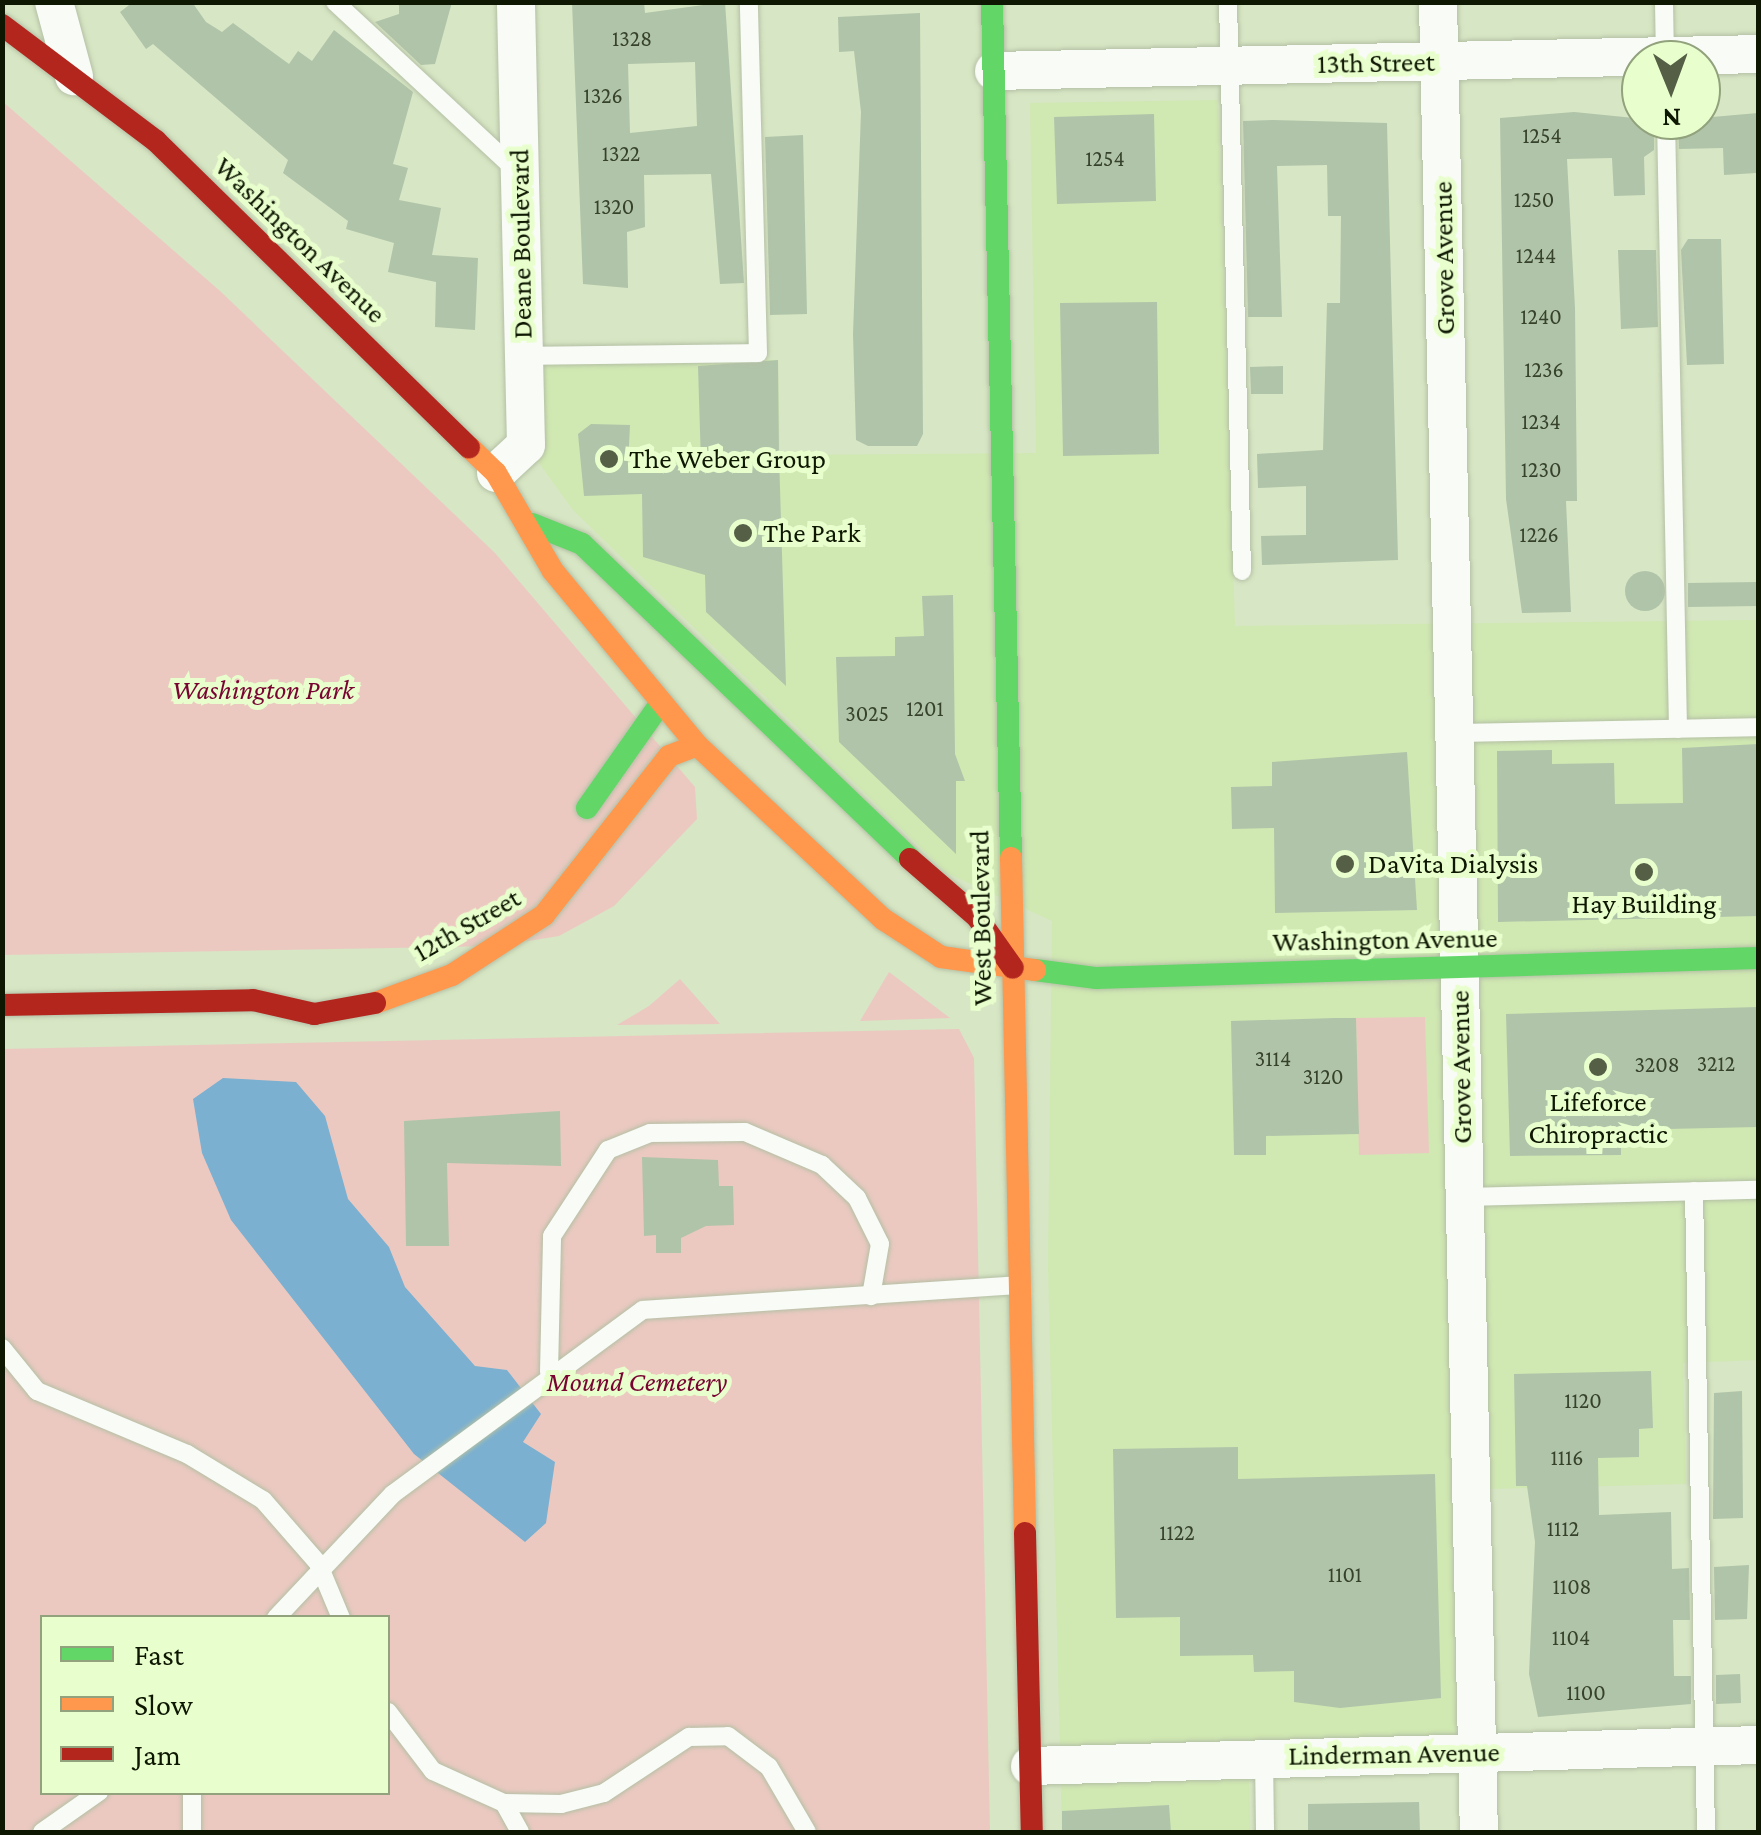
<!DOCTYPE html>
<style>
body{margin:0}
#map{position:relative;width:1761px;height:1835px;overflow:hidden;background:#d7e6c4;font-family:"Crimson Pro",serif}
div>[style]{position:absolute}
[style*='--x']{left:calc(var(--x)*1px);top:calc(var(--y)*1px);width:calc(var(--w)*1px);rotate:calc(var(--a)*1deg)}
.built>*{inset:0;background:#d0e8b2}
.green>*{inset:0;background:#ebc9c1}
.water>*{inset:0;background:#7bb0d1}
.building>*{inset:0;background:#b0c4a9}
.round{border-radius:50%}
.roads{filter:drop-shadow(0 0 2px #b4c0a5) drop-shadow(0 0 2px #b4c0a5)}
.lane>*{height:18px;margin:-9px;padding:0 9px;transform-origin:9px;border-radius:9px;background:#f9fbf6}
.street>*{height:38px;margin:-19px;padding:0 19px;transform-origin:19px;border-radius:19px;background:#f9fbf6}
.fast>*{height:22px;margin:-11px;padding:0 11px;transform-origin:11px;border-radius:11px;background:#63d668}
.slow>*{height:22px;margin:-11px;padding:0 11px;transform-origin:11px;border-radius:11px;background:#ff974d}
.jam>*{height:22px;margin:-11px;padding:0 11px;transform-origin:11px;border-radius:11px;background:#b3261e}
.dots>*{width:28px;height:28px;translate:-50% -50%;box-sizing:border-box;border:5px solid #e8ffcd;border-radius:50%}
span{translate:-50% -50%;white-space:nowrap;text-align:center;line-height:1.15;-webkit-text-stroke:10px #e8ffcd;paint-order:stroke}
.number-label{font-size:22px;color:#36422c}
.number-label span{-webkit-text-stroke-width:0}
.street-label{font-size:28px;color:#0e1702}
.poi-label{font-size:28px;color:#0e1702}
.left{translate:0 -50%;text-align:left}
.park-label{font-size:28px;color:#790432;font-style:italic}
.frame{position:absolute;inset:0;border:5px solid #0e1702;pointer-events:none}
.legend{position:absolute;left:40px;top:1615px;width:350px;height:180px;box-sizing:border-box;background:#e8ffcd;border:2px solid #91a27c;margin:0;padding:12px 18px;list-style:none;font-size:30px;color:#0e1702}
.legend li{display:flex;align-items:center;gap:20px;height:50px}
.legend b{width:50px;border:2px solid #91a27c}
.north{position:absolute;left:1621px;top:40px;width:100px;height:100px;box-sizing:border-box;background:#e8ffcd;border:2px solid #91a27c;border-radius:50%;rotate:179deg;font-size:28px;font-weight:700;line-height:40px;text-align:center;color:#0e1702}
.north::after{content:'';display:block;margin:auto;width:35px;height:45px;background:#545f46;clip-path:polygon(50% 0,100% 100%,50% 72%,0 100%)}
</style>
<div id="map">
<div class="built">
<div style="clip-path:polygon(1218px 100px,1235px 626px,1758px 620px,1758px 1360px,1683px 1363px,1686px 1484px,1451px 1490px,1456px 1735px,1248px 1741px,1250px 1832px,1062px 1832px,1048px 1267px,1052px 921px,947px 873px,573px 510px,526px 445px,524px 356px,778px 360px,780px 455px,1036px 453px,1030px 103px)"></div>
</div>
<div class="green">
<div style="clip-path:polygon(2px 101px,220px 291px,495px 553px,695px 787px,697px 819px,614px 906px,559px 936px,498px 946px,3px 955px)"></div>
<div style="clip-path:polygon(889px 972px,950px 1018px,860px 1021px)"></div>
<div style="clip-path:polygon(680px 979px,720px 1024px,617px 1025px,649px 1006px)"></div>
<div style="clip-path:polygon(1425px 1017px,1429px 1153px,1359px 1155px,1356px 1018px)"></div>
<div style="clip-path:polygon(evenodd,959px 1029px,974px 1058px,990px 1832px,3px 1832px,2px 1049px,959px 1029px,42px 1618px,388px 1618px,388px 1792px,42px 1792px,42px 1618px)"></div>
</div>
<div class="water">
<div style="clip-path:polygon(223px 1078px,296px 1082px,325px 1116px,348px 1199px,389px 1247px,405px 1287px,475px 1366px,507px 1370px,541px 1414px,523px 1442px,555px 1462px,546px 1523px,525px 1542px,414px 1454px,231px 1220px,202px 1153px,193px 1099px)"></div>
</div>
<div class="building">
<div style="clip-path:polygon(133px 2px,192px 2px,206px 22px,222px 32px,233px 23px,289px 64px,298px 51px,312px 61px,334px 30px,413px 92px,393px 164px,408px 168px,399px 200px,441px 208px,432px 255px,478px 258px,475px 330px,435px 327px,436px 282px,388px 272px,394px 243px,346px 229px,348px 221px,283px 173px,288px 160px,153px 44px,146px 49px,120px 12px)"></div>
<div style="clip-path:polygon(399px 2px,452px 2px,435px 64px,421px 65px,375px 22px,399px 14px)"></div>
<div style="clip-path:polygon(evenodd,572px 2px,644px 2px,645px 13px,725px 2px,744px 283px,720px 284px,711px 174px,644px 175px,645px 227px,627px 232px,628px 288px,583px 284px,572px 2px,695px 62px,697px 126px,630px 133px,628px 64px,695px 62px)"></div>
<div style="clip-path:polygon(920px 13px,923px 434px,917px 446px,868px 446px,856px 440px,853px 334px,861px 112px,854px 51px,839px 52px,838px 17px)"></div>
<div style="clip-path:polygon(1574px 112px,1654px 120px,1654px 150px,1644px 157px,1645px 195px,1614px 196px,1612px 158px,1567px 159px,1575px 308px,1577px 501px,1566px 501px,1571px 612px,1522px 613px,1506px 499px,1500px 118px)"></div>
<div style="clip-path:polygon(1758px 113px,1756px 173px,1724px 175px,1723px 148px,1679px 149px,1678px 120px)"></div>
<div style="clip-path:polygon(1154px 114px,1156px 201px,1057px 204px,1054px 117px)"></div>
<div style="clip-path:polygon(1273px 120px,1387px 123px,1398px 560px,1262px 565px,1261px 536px,1306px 535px,1306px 486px,1258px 488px,1257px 454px,1323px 450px,1327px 303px,1340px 303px,1341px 216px,1328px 216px,1327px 165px,1277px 166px,1282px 317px,1248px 317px,1243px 121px)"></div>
<div style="clip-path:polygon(803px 135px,807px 314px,770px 315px,765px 137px)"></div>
<div style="clip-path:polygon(1688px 239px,1721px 239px,1724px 364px,1687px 365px,1681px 250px)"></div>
<div style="clip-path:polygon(1618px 250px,1656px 250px,1658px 327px,1621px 329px)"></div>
<div style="clip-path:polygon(1157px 302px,1159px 454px,1063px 456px,1060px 303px)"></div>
<div style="clip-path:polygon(778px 360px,779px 455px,786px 686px,706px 612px,705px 575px,643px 557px,642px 494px,584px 496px,578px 434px,591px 424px,630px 425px,628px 465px,701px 464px,698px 366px)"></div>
<div style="clip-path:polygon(1283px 366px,1283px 394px,1251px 394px,1250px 367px)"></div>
<div class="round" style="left:1625px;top:571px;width:40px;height:40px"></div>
<div style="clip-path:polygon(1758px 582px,1758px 606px,1688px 607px,1688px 583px)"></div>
<div style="clip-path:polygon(953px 595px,955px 754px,965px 781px,956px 781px,956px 854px,839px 742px,836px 657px,895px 656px,895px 637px,924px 636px,922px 596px)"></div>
<div style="clip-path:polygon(1758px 744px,1758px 916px,1498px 922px,1497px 751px,1552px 750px,1552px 764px,1614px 763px,1615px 804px,1683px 803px,1682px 748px)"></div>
<div style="clip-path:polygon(1407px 752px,1417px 910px,1275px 913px,1274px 828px,1232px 829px,1231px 787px,1272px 786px,1272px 762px)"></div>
<div style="clip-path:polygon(1758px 1007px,1758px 1127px,1621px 1130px,1621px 1155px,1510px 1156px,1506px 1014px)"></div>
<div style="clip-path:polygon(1335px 1018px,1356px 1018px,1359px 1134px,1266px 1136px,1266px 1155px,1234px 1155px,1231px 1021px)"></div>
<div style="clip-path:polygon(560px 1111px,561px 1166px,447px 1163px,449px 1246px,406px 1246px,404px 1121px)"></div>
<div style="clip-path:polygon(642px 1157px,718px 1160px,719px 1186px,733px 1186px,734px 1225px,706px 1226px,681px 1238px,681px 1253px,656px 1253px,656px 1235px,644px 1236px)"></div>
<div style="clip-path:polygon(1651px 1371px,1653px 1428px,1639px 1429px,1639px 1457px,1598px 1458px,1599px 1515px,1671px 1512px,1672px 1569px,1689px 1568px,1690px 1620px,1673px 1620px,1674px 1676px,1691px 1676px,1691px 1704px,1538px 1717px,1529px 1674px,1535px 1542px,1527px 1486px,1516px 1486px,1514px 1374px)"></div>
<div style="clip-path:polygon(1742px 1391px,1743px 1518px,1713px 1519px,1714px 1393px)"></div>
<div style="clip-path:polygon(1238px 1447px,1238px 1479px,1435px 1474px,1441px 1698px,1340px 1708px,1294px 1702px,1294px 1671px,1254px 1672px,1253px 1655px,1180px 1656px,1180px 1617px,1116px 1618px,1113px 1449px)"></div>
<div style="clip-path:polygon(1749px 1565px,1747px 1619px,1715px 1620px,1714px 1567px)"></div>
<div style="clip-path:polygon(1740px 1674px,1741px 1703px,1716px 1704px,1716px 1675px)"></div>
<div style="clip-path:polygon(1419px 1802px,1420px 1832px,1308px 1832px,1308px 1804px)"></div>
<div style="clip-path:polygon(1169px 1805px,1171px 1832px,1062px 1832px,1062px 1811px)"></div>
</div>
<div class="roads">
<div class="lane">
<div style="--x:335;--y:2;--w:250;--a:42.9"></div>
<div style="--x:1228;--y:2;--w:569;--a:88.59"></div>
<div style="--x:1664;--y:2;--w:58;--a:89"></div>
<div style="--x:1666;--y:120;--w:609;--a:88.87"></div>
<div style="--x:524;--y:356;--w:234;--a:-0.7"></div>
<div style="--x:758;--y:353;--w:351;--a:-91.5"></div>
<div style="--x:1455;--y:733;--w:303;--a:-1.1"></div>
<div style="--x:1694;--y:1191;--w:641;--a:88.93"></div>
<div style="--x:1464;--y:1197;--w:294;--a:-1.4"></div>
<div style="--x:2;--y:1348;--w:55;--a:50.9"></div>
<div style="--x:37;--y:1391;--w:163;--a:22.8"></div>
<div style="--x:187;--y:1454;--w:89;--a:31.2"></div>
<div style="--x:263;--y:1500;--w:84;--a:48.9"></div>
<div style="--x:318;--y:1563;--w:60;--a:67.3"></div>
<div style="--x:549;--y:1372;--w:136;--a:-88.7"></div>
<div style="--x:552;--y:1236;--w:103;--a:-56.9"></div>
<div style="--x:608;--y:1150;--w:45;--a:-22"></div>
<div style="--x:650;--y:1133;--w:95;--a:-0.6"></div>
<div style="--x:745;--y:1132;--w:84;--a:23.2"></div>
<div style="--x:822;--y:1165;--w:48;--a:43.3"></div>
<div style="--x:857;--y:1198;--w:51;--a:63.4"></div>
<div style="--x:880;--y:1244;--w:53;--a:99.8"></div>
<div style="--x:276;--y:1618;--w:170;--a:-46.7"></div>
<div style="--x:393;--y:1494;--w:310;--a:-36.4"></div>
<div style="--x:643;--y:1310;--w:374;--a:-3.8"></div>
<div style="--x:388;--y:1712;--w:74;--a:52.7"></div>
<div style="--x:433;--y:1771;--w:78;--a:24.3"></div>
<div style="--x:504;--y:1803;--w:57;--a:1"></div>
<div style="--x:561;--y:1804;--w:44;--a:-14.3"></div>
<div style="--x:604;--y:1793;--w:102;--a:-33.4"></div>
<div style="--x:689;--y:1737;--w:39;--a:-1"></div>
<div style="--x:728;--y:1736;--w:51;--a:37.1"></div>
<div style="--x:769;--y:1767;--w:75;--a:59.7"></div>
<div style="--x:1264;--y:1758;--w:74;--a:89.2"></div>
<div style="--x:504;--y:1803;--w:33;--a:61"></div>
<div style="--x:42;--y:1832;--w:70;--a:-35.1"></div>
<div style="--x:192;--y:1832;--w:40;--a:-90"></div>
</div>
<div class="street">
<div style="--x:54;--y:2;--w:77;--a:74.9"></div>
<div style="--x:1438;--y:2;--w:1830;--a:88.72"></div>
<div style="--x:994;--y:71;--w:764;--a:-1.27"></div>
<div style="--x:496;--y:473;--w:41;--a:-43"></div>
<div style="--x:526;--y:445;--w:443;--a:-91.3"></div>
<div style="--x:1030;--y:1766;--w:728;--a:-1.65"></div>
</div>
<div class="fast">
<div style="--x:992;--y:2;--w:856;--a:88.73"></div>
<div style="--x:532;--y:524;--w:54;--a:21.8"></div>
<div style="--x:582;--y:544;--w:455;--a:43.8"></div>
<div style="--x:587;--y:808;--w:127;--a:-54.9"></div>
<div style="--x:1035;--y:970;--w:62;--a:7.5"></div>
<div style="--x:1096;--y:978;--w:662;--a:-1.73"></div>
</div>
<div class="slow">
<div style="--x:469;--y:447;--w:37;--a:44"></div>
<div style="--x:496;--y:473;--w:113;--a:59.8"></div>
<div style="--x:553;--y:571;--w:226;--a:50.4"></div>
<div style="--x:697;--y:745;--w:255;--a:43.1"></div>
<div style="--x:883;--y:919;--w:69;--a:33.2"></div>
<div style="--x:941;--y:957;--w:95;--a:7.9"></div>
<div style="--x:1011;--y:858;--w:675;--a:88.81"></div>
<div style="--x:375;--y:1003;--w:82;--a:-20"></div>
<div style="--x:452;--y:975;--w:110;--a:-33.1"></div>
<div style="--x:544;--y:915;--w:202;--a:-51.8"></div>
<div style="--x:669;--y:756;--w:30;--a:-21"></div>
</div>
<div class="jam">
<div style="--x:2;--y:25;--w:193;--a:37"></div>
<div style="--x:156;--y:141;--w:438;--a:44.4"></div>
<div style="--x:910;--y:859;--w:89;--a:40.9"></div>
<div style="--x:977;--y:917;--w:62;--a:54.8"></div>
<div style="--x:2;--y:1005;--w:251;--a:-1.1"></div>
<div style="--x:253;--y:1000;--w:63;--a:12.9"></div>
<div style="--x:314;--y:1014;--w:62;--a:-10.2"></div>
<div style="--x:1025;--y:1533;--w:299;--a:88.7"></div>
</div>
</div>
<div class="dots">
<div style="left:609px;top:459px;background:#545f46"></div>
<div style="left:743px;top:533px;background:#545f46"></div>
<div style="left:1345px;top:864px;background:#545f46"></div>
<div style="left:1644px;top:872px;background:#545f46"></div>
<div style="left:1598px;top:1067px;background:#545f46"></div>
</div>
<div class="number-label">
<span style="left:632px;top:39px">1328</span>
<span style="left:603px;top:96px">1326</span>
<span style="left:1542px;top:136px">1254</span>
<span style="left:621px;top:154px">1322</span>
<span style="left:1105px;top:159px">1254</span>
<span style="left:1534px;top:200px">1250</span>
<span style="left:614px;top:207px">1320</span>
<span style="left:1536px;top:256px">1244</span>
<span style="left:1541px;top:317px">1240</span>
<span style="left:1544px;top:370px">1236</span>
<span style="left:1541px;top:422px">1234</span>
<span style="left:1541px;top:470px">1230</span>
<span style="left:1539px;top:535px">1226</span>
<span style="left:925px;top:709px">1201</span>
<span style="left:867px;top:714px">3025</span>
<span style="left:1273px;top:1059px">3114</span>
<span style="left:1716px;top:1064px">3212</span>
<span style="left:1657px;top:1065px">3208</span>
<span style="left:1323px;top:1077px">3120</span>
<span style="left:1583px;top:1401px">1120</span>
<span style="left:1567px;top:1458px">1116</span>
<span style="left:1563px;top:1529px">1112</span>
<span style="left:1177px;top:1533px">1122</span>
<span style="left:1345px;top:1575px">1101</span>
<span style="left:1572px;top:1587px">1108</span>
<span style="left:1571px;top:1638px">1104</span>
<span style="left:1586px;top:1693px">1100</span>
</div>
<div class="street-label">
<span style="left:1376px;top:63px;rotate:-1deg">13th Street</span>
<span style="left:300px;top:240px;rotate:44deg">Washington Avenue</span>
<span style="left:521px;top:244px;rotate:-91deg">Deane Boulevard</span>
<span style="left:1444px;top:258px;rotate:-91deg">Grove Avenue</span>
<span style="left:981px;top:918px;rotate:-91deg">West Boulevard</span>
<span style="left:467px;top:925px;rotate:-30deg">12th Street</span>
<span style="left:1385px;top:940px;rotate:-1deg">Washington Avenue</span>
<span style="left:1461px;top:1067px;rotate:-91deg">Grove Avenue</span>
<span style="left:1394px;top:1754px;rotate:-1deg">Linderman Avenue</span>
</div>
<div class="poi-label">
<span class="left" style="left:629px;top:459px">The Weber Group</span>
<span class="left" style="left:763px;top:533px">The Park</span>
<span class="left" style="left:1368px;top:864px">DaVita Dialysis</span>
<span style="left:1644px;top:904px">Hay Building</span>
<span style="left:1598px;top:1118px">Lifeforce<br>Chiropractic</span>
</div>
<div class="park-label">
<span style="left:263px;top:690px">Washington Park</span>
<span style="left:637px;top:1382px">Mound Cemetery</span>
</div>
<div class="frame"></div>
<ul class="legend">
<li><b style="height:12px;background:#63d668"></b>Fast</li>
<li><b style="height:12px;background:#ff974d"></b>Slow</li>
<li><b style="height:12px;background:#b3261e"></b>Jam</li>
</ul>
<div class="north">N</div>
</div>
